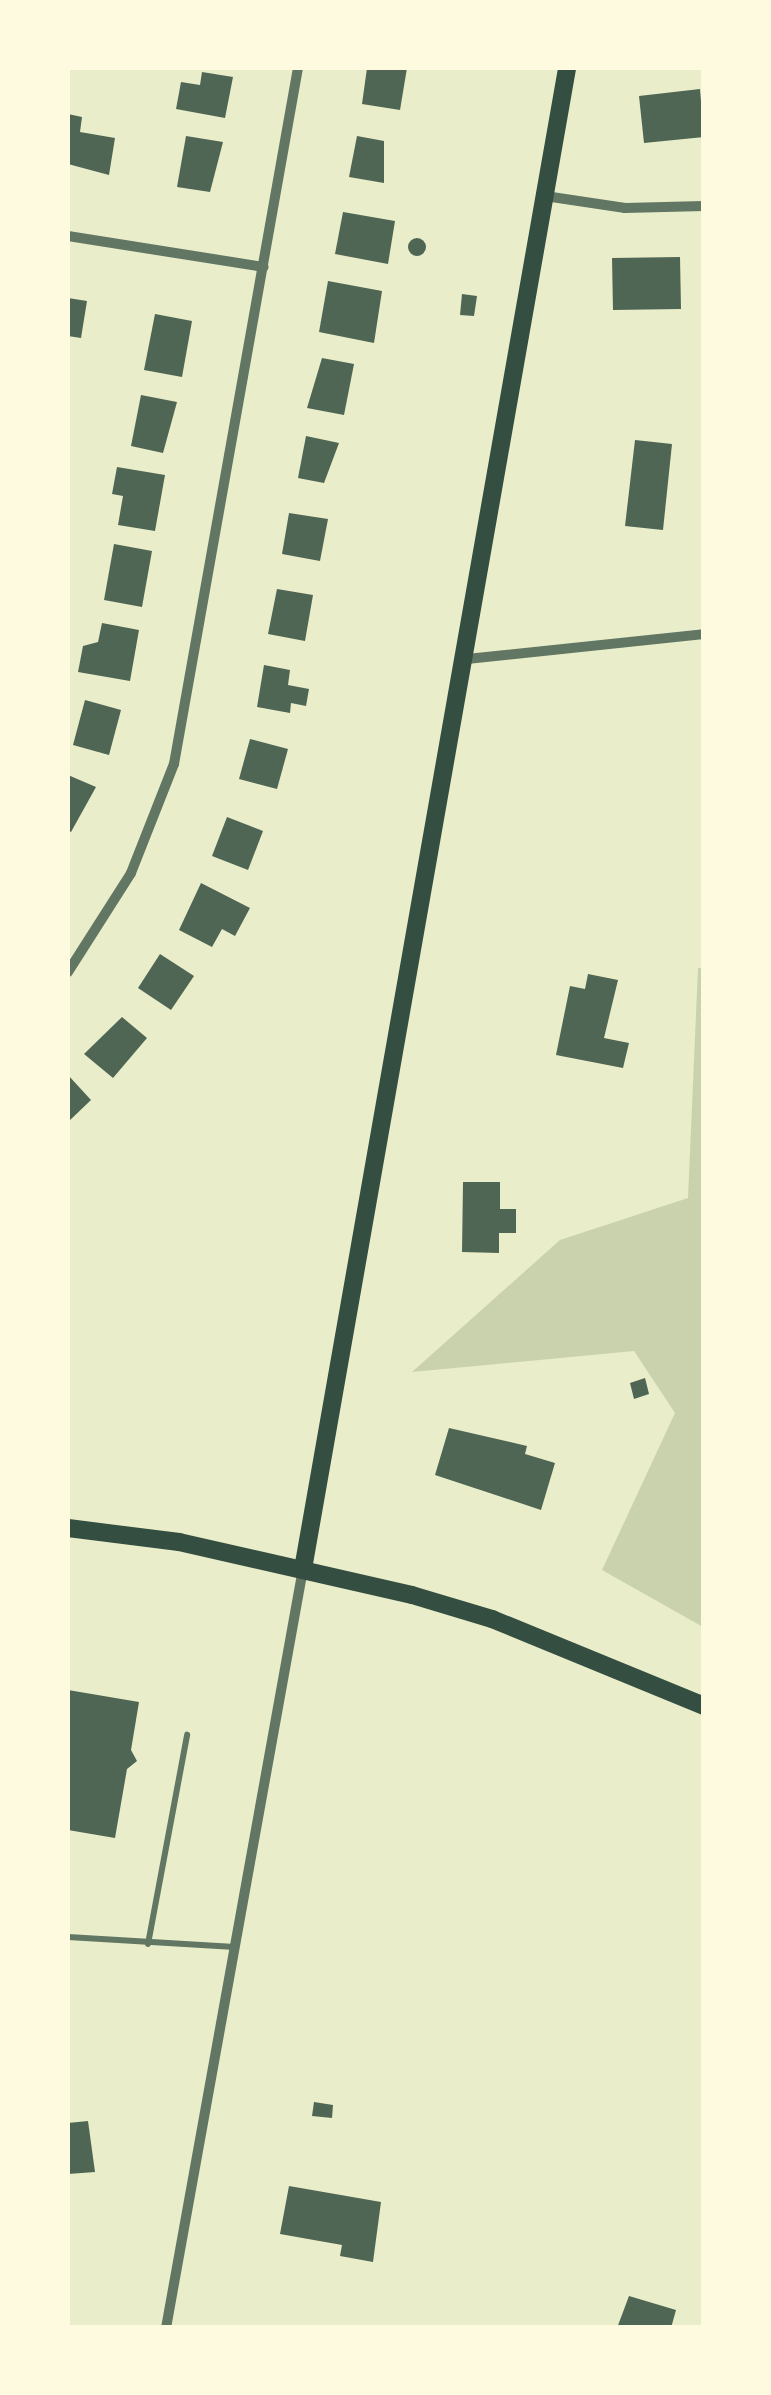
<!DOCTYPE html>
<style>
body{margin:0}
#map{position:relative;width:771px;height:2395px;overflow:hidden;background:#e9edc9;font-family:"Roboto Serif",serif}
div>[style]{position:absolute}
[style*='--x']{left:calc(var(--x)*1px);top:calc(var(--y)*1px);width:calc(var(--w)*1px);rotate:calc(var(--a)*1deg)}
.green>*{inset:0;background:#cad2ad}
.building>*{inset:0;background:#4f6655}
.round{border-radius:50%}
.service>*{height:6px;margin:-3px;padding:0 3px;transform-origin:3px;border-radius:3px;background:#617663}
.minor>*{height:10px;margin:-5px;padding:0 5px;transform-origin:5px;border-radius:5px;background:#617663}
.secondary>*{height:18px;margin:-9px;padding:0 9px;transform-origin:9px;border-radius:9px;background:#344e41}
span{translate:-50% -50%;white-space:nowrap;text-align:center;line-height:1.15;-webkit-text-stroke:9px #fefae0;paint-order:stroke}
.frame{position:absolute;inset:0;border:70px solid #fefae0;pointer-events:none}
</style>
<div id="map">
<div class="green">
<div style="clip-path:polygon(698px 968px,703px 968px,703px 1627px,602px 1570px,675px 1413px,634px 1351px,412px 1372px,560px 1240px,688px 1198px)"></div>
</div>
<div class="building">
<div style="clip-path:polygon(367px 68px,407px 68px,400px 110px,362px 104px)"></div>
<div style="clip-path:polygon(202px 72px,233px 77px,225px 118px,176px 109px,181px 82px,200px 85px)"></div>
<div style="clip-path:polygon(700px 89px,704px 137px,644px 143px,639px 96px)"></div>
<div style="clip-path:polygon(68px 114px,82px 117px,80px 132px,115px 138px,109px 175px,68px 164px)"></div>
<div style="clip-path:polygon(186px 136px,223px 142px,210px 192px,177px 187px)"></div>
<div style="clip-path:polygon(357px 136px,384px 141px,384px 183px,349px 177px)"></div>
<div style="clip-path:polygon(343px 212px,395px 221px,388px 264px,335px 254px)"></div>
<div class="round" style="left:408px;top:238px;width:18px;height:18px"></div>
<div style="clip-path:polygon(680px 257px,681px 309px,613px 310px,612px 258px)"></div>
<div style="clip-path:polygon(328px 281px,382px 291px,374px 343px,319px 332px)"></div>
<div style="clip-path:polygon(462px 294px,477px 296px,474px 316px,460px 315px)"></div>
<div style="clip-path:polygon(68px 298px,87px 301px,81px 338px,68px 336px)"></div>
<div style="clip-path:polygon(155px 314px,192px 321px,182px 377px,144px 370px)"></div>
<div style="clip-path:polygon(322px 358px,354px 364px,344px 415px,307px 408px)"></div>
<div style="clip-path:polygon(141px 395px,177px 402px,163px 453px,131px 446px)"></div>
<div style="clip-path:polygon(306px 436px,339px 443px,324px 483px,298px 478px)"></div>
<div style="clip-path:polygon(635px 440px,672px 444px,663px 530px,625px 526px)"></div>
<div style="clip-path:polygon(117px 467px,165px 475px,155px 531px,118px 525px,123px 496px,112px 494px)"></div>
<div style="clip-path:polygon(289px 513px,328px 519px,320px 561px,282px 554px)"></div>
<div style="clip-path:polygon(114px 544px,152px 551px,142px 607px,104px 600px)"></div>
<div style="clip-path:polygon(277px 589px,313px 595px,305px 641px,268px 634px)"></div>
<div style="clip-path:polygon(102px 623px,139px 630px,130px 681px,78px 672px,83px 646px,98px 642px)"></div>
<div style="clip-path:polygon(264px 665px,290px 670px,288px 685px,309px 689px,306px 706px,291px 703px,290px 713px,257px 707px)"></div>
<div style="clip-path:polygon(85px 700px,121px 710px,109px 755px,73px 745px)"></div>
<div style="clip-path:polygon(250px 739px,288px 749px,277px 789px,239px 779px)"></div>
<div style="clip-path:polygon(68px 775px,96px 787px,71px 832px,68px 831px)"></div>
<div style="clip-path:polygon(227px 817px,263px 831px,248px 870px,212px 856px)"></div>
<div style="clip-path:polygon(201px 883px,250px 908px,235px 936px,222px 929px,212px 947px,179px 930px)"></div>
<div style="clip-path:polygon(160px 954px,194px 976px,171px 1010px,138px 988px)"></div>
<div style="clip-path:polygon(588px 974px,618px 980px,604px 1038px,629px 1043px,623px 1068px,556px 1055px,570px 986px,585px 989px)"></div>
<div style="clip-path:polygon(122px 1017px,147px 1038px,113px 1078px,84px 1054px)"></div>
<div style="clip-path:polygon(68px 1075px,91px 1100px,68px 1122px)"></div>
<div style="clip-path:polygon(463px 1182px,500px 1182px,500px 1209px,516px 1209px,516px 1233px,499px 1233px,499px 1253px,462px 1252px)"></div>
<div style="clip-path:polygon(645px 1378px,649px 1394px,634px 1399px,630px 1383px)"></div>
<div style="clip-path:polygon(449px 1428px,527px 1446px,525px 1454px,555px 1463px,541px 1510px,435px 1475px)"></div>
<div style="clip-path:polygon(68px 1690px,139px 1702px,131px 1750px,137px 1761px,127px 1769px,115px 1838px,68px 1830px)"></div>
<div style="clip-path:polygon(314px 2102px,333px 2105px,332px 2118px,312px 2116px)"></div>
<div style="clip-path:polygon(88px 2121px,95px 2172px,68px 2174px,68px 2123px)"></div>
<div style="clip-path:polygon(289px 2186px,381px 2202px,373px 2262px,340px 2256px,342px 2245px,280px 2234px)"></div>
<div style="clip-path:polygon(629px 2296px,676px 2310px,671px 2328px,617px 2328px)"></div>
</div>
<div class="service">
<div style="--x:68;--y:1937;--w:167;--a:3.4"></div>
<div style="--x:148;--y:1944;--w:213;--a:-79.4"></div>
</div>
<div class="minor">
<div style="--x:545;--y:196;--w:81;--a:8.5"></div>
<div style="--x:625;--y:208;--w:79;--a:-1.5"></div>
<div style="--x:68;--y:236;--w:198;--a:9"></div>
<div style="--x:467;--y:659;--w:238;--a:-6"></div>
<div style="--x:68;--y:972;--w:117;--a:-57.5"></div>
<div style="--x:131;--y:873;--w:117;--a:-68.5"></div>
<div style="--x:174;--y:764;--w:707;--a:-79.9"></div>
<div style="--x:166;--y:2328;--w:771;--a:-79.77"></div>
</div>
<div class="secondary">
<div style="--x:68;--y:1528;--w:112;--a:7.2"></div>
<div style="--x:179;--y:1542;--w:239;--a:12.8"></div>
<div style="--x:412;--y:1595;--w:84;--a:16.7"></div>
<div style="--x:492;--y:1619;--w:229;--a:22.3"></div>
<div style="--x:303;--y:1569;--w:1524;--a:-80.02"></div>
</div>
<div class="frame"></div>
</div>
